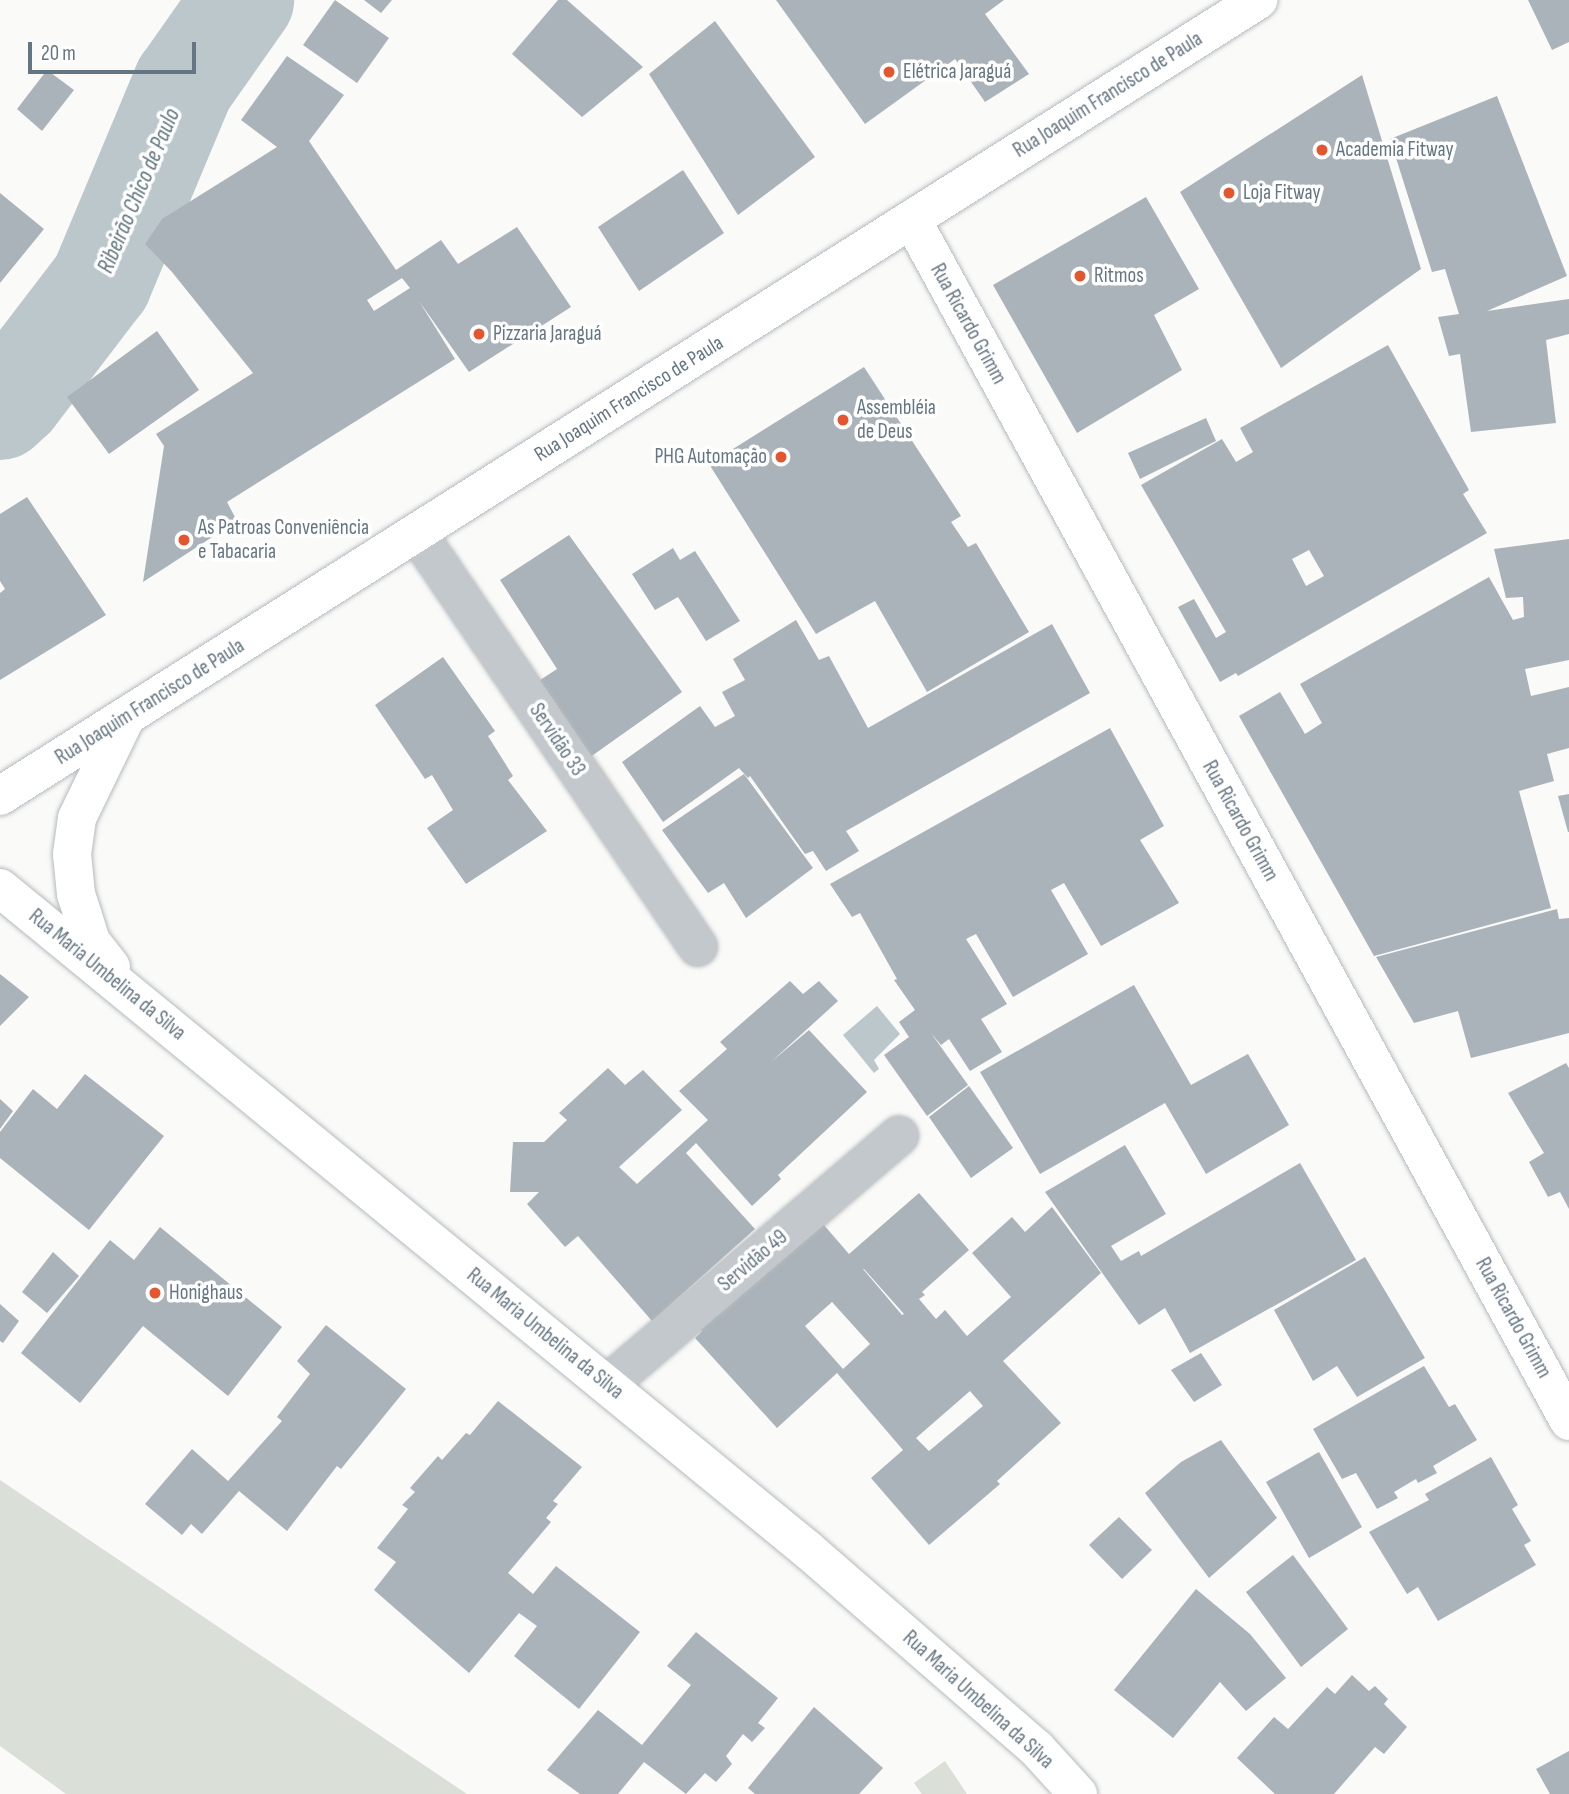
<!DOCTYPE html>
<meta charset="utf-8">
<style>
body{margin:0}
#map{position:relative;width:1569px;height:1794px;overflow:hidden;background:#fafaf8;font-family:"Sofia Sans Condensed",sans-serif}
div>[style]{position:absolute}
[style*='--x']{left:calc(var(--x)*1px);top:calc(var(--y)*1px);width:calc(var(--w)*1px);rotate:calc(var(--a)*1deg)}
.green>*{inset:0;background:#dadfd7}
.water>*{inset:0;background:#bbc7cb}
.river>*{height:102px;margin:-51px;padding:0 51px;transform-origin:51px;border-radius:51px;background:#bbc7cb}
.building>*{inset:0;background:#aab3b9}
.roads{filter:drop-shadow(0 0 2px #b5babe) drop-shadow(0 0 2px #b5babe)}
.minor>*{height:38px;margin:-19px;padding:0 19px;transform-origin:19px;border-radius:19px;background:#c3c8cc}
.major>*{height:38px;margin:-19px;padding:0 19px;transform-origin:19px;border-radius:19px;background:#fff}
.dots>*{width:19px;height:19px;translate:-50% -50%;box-sizing:border-box;border:4px solid #fff;border-radius:50%}
span{translate:-50% -50%;white-space:nowrap;text-align:center;line-height:1.15;-webkit-text-stroke:7px #fff;paint-order:stroke}
.poi-label{font-size:21px;color:#657683}
.left{translate:0 -50%;text-align:left}
.right{translate:-100% -50%;text-align:right}
.street-label{font-size:21px;color:#657683}
.water-label{font-size:23px;color:#60757c;font-style:italic}
.scale{position:absolute;left:28px;top:42px;width:168px;height:32px;box-sizing:border-box;border:4px solid #657683;border-top:0;padding-left:9px;font-size:21px;line-height:24px;white-space:nowrap;color:#657683;-webkit-text-stroke:5px #fff;paint-order:stroke}
</style>
<div id="map">
<div class="green">
<div style="clip-path:polygon(0 1480px,467px 1794px,66px 1794px,0 1746px)"></div>
<div style="clip-path:polygon(945px 1761px,967px 1794px,922px 1794px,914px 1783px)"></div>
</div>
<div class="water">
<div style="clip-path:polygon(877px 1006px,900px 1034px,874px 1060px,879px 1069px,874px 1073px,843px 1035px)"></div>
</div>
<div class="river">
<div style="--x:0;--y:409;--w:18;--a:-43"></div>
<div style="--x:13;--y:397;--w:145;--a:-52.6"></div>
<div style="--x:101;--y:282;--w:215;--a:-67.3"></div>
<div style="--x:184;--y:84;--w:103;--a:-54.9"></div>
</div>
<div class="building">
<div style="clip-path:polygon(335px 0,389px 38px,357px 83px,303px 45px)"></div>
<div style="clip-path:polygon(364px 0,392px 0,381px 13px)"></div>
<div style="clip-path:polygon(558px 0,567px 0,643px 67px,582px 117px,512px 54px)"></div>
<div style="clip-path:polygon(776px 0,1004px 0,985px 14px,1029px 74px,985px 102px,955px 59px,865px 124px)"></div>
<div style="clip-path:polygon(1528px 0,1569px 0,1569px 42px,1552px 50px)"></div>
<div style="clip-path:polygon(715px 21px,815px 157px,738px 215px,649px 74px)"></div>
<div style="clip-path:polygon(evenodd,287px 56px,344px 95px,309px 141px,396px 270px,441px 240px,458px 264px,517px 227px,571px 307px,469px 372px,419px 301px,455px 359px,227px 502px,237px 521px,143px 582px,164px 446px,156px 434px,253px 373px,172px 272px,145px 244px,162px 219px,277px 147px,241px 120px,287px 56px,402px 278px,410px 288px,374px 311px,367px 300px,402px 278px)"></div>
<div style="clip-path:polygon(47px 70px,74px 90px,42px 131px,17px 109px)"></div>
<div style="clip-path:polygon(1362px 75px,1421px 269px,1281px 368px,1180px 192px)"></div>
<div style="clip-path:polygon(1497px 96px,1567px 276px,1487px 311px,1569px 299px,1569px 334px,1546px 340px,1556px 423px,1471px 432px,1460px 354px,1449px 356px,1438px 317px,1459px 314px,1445px 269px,1432px 272px,1390px 139px)"></div>
<div style="clip-path:polygon(683px 170px,724px 233px,639px 291px,598px 227px)"></div>
<div style="clip-path:polygon(0 193px,44px 229px,0 283px)"></div>
<div style="clip-path:polygon(1146px 197px,1199px 289px,1154px 315px,1182px 370px,1077px 433px,993px 285px)"></div>
<div style="clip-path:polygon(157px 331px,199px 390px,109px 454px,67px 397px)"></div>
<div style="clip-path:polygon(evenodd,1388px 345px,1469px 490px,1463px 494px,1487px 533px,1238px 676px,1236px 673px,1220px 682px,1178px 607px,1194px 599px,1216px 638px,1226px 632px,1141px 485px,1222px 439px,1236px 462px,1253px 452px,1240px 428px,1388px 345px,1309px 550px,1324px 576px,1306px 586px,1292px 559px,1309px 550px)"></div>
<div style="clip-path:polygon(864px 367px,961px 516px,951px 522px,968px 547px,976px 543px,1029px 632px,927px 692px,875px 601px,816px 634px,709px 464px)"></div>
<div style="clip-path:polygon(1206px 418px,1216px 441px,1140px 479px,1128px 453px)"></div>
<div style="clip-path:polygon(27px 497px,106px 615px,0 680px,0 593px,5px 589px,0 581px,0 514px)"></div>
<div style="clip-path:polygon(569px 535px,682px 692px,586px 760px,534px 684px,557px 669px,500px 580px)"></div>
<div style="clip-path:polygon(1569px 539px,1569px 660px,1525px 669px,1531px 696px,1569px 687px,1569px 748px,1547px 754px,1554px 781px,1519px 791px,1551px 908px,1374px 956px,1239px 716px,1280px 692px,1305px 734px,1322px 723px,1300px 684px,1489px 577px,1513px 620px,1524px 617px,1523px 597px,1506px 598px,1494px 549px)"></div>
<div style="clip-path:polygon(673px 548px,680px 560px,695px 551px,740px 621px,706px 641px,678px 597px,655px 610px,632px 574px)"></div>
<div style="clip-path:polygon(796px 620px,819px 660px,829px 656px,868px 728px,1052px 624px,1090px 693px,846px 831px,859px 851px,826px 871px,813px 851px,805px 854px,750px 776px,748px 778px,739px 768px,663px 822px,622px 762px,700px 706px,715px 727px,735px 716px,722px 692px,745px 680px,733px 659px)"></div>
<div style="clip-path:polygon(443px 657px,495px 731px,488px 736px,513px 776px,508px 780px,547px 831px,466px 884px,427px 828px,453px 810px,432px 775px,425px 779px,375px 705px)"></div>
<div style="clip-path:polygon(1110px 728px,1164px 826px,1140px 840px,1179px 903px,1101px 946px,1064px 883px,1051px 890px,1088px 954px,1013px 997px,976px 934px,966px 939px,1007px 1004px,981px 1019px,1002px 1052px,970px 1071px,949px 1039px,941px 1045px,931px 1033px,968px 1085px,927px 1116px,884px 1055px,909px 1037px,899px 1022px,915px 1010px,894px 980px,897px 979px,860px 913px,852px 917px,830px 884px)"></div>
<div style="clip-path:polygon(744px 774px,813px 868px,746px 918px,724px 883px,708px 893px,662px 830px)"></div>
<div style="clip-path:polygon(1569px 794px,1569px 832px,1568px 832px,1558px 796px)"></div>
<div style="clip-path:polygon(1557px 909px,1559px 919px,1569px 918px,1569px 1033px,1471px 1058px,1458px 1011px,1414px 1023px,1376px 957px)"></div>
<div style="clip-path:polygon(0 974px,29px 997px,0 1026px)"></div>
<div style="clip-path:polygon(790px 981px,803px 994px,819px 981px,838px 1001px,771px 1062px,809px 1030px,867px 1092px,778px 1175px,781px 1179px,752px 1206px,696px 1143px,686px 1153px,755px 1229px,652px 1321px,578px 1236px,565px 1247px,527px 1204px,539px 1192px,510px 1192px,513px 1142px,544px 1142px,567px 1120px,559px 1113px,608px 1068px,625px 1085px,643px 1070px,682px 1110px,619px 1167px,637px 1184px,708px 1120px,679px 1091px,727px 1049px,720px 1042px)"></div>
<div style="clip-path:polygon(1134px 985px,1191px 1085px,1248px 1054px,1289px 1125px,1206px 1174px,1165px 1103px,1040px 1174px,980px 1072px)"></div>
<div style="clip-path:polygon(1566px 1063px,1569px 1068px,1569px 1209px,1560px 1192px,1548px 1197px,1529px 1162px,1544px 1153px,1508px 1093px)"></div>
<div style="clip-path:polygon(85px 1074px,164px 1136px,89px 1230px,0 1158px,0 1132px,33px 1089px,57px 1109px)"></div>
<div style="clip-path:polygon(969px 1086px,1013px 1148px,971px 1178px,929px 1117px)"></div>
<div style="clip-path:polygon(0 1099px,13px 1111px,0 1129px)"></div>
<div style="clip-path:polygon(1125px 1145px,1166px 1214px,1111px 1246px,1121px 1261px,1139px 1251px,1141px 1256px,1300px 1163px,1356px 1260px,1190px 1353px,1165px 1308px,1139px 1325px,1045px 1192px)"></div>
<div style="clip-path:polygon(evenodd,919px 1193px,969px 1250px,922px 1292px,925px 1295px,919px 1299px,936px 1319px,945px 1310px,967px 1336px,1011px 1297px,972px 1253px,1012px 1217px,1025px 1232px,1052px 1207px,1101px 1273px,1003px 1361px,1061px 1423px,997px 1481px,1000px 1484px,929px 1545px,871px 1478px,903px 1450px,837px 1373px,777px 1428px,695px 1338px,702px 1331px,696px 1325px,817px 1217px,849px 1254px,919px 1193px,863px 1269px,864px 1269px,904px 1314px,902px 1315px,863px 1269px,919px 1193px,832px 1302px,870px 1344px,843px 1369px,805px 1326px,832px 1302px,919px 1193px,970px 1391px,983px 1406px,929px 1451px,916px 1438px,970px 1391px)"></div>
<div style="clip-path:polygon(160px 1227px,282px 1327px,228px 1396px,143px 1326px,80px 1403px,21px 1353px,110px 1240px,134px 1260px)"></div>
<div style="clip-path:polygon(53px 1252px,79px 1276px,47px 1313px,22px 1292px)"></div>
<div style="clip-path:polygon(1365px 1257px,1425px 1358px,1357px 1397px,1337px 1366px,1313px 1381px,1274px 1310px)"></div>
<div style="clip-path:polygon(0 1304px,19px 1321px,3px 1343px,0 1341px)"></div>
<div style="clip-path:polygon(326px 1325px,406px 1389px,341px 1469px,337px 1466px,287px 1531px,239px 1491px,202px 1534px,191px 1524px,182px 1535px,145px 1504px,192px 1449px,228px 1481px,282px 1421px,277px 1417px,310px 1374px,297px 1361px)"></div>
<div style="clip-path:polygon(1201px 1353px,1222px 1385px,1194px 1402px,1171px 1370px)"></div>
<div style="clip-path:polygon(1424px 1366px,1449px 1407px,1455px 1404px,1477px 1440px,1433px 1466px,1437px 1473px,1418px 1483px,1416px 1479px,1394px 1492px,1398px 1498px,1377px 1509px,1356px 1473px,1342px 1479px,1313px 1429px)"></div>
<div style="clip-path:polygon(498px 1401px,582px 1467px,553px 1501px,558px 1504px,546px 1518px,551px 1522px,508px 1573px,533px 1594px,556px 1566px,640px 1632px,579px 1709px,514px 1656px,537px 1626px,519px 1613px,469px 1673px,374px 1590px,396px 1562px,377px 1548px,408px 1509px,402px 1505px,415px 1492px,410px 1488px,438px 1456px,442px 1460px,466px 1433px,470px 1435px)"></div>
<div style="clip-path:polygon(1221px 1440px,1277px 1518px,1209px 1578px,1145px 1493px,1181px 1462px)"></div>
<div style="clip-path:polygon(1319px 1452px,1362px 1527px,1309px 1558px,1266px 1482px)"></div>
<div style="clip-path:polygon(1491px 1457px,1518px 1505px,1512px 1509px,1531px 1541px,1524px 1545px,1536px 1565px,1438px 1621px,1418px 1587px,1407px 1594px,1369px 1532px,1429px 1500px,1425px 1494px)"></div>
<div style="clip-path:polygon(1119px 1517px,1152px 1550px,1122px 1579px,1089px 1545px)"></div>
<div style="clip-path:polygon(1293px 1555px,1348px 1629px,1301px 1667px,1246px 1592px)"></div>
<div style="clip-path:polygon(1196px 1589px,1250px 1634px,1286px 1678px,1246px 1711px,1220px 1682px,1173px 1738px,1114px 1690px)"></div>
<div style="clip-path:polygon(696px 1632px,778px 1698px,758px 1723px,765px 1728px,752px 1742px,743px 1734px,726px 1756px,732px 1764px,716px 1782px,705px 1773px,686px 1794px,644px 1762px,618px 1794px,580px 1794px,547px 1770px,598px 1710px,642px 1745px,691px 1685px,667px 1666px)"></div>
<div style="clip-path:polygon(1352px 1675px,1369px 1691px,1375px 1686px,1388px 1699px,1384px 1704px,1407px 1727px,1384px 1754px,1375px 1747px,1334px 1794px,1275px 1794px,1237px 1758px,1274px 1717px,1288px 1729px,1327px 1687px,1335px 1694px)"></div>
<div style="clip-path:polygon(814px 1707px,883px 1768px,859px 1794px,755px 1794px,748px 1788px)"></div>
<div style="clip-path:polygon(1569px 1751px,1569px 1794px,1550px 1794px,1536px 1769px)"></div>
</div>
<div class="roads">
<div class="minor">
<div style="--x:417;--y:533;--w:500;--a:55.83"></div>
<div style="--x:607;--y:1385;--w:384;--a:-40.5"></div>
</div>
<div class="major">
<div style="--x:912;--y:220;--w:1369;--a:61.32"></div>
<div style="--x:0;--y:796;--w:1489;--a:-32.32"></div>
<div style="--x:0;--y:888;--w:1045;--a:39.33"></div>
<div style="--x:808;--y:1550;--w:303;--a:41"></div>
<div style="--x:1037;--y:1749;--w:61;--a:47.7"></div>
<div style="--x:111;--y:967;--w:33;--a:-128"></div>
<div style="--x:91;--y:941;--w:49;--a:-107.7"></div>
<div style="--x:76;--y:894;--w:40;--a:-95.7"></div>
<div style="--x:72;--y:854;--w:36;--a:-82"></div>
<div style="--x:77;--y:818;--w:110;--a:-64.1"></div>
</div>
</div>
<div class="dots">
<div style="left:889px;top:72px;background:#e4572e"></div>
<div style="left:1322px;top:150px;background:#e4572e"></div>
<div style="left:1229px;top:193px;background:#e4572e"></div>
<div style="left:1080px;top:276px;background:#e4572e"></div>
<div style="left:479px;top:334px;background:#e4572e"></div>
<div style="left:843px;top:420px;background:#e4572e"></div>
<div style="left:781px;top:457px;background:#e4572e"></div>
<div style="left:184px;top:540px;background:#e4572e"></div>
<div style="left:155px;top:1293px;background:#e4572e"></div>
</div>
<div class="poi-label">
<span class="left" style="left:903px;top:72px">Elétrica Jaraguá</span>
<span class="left" style="left:1336px;top:150px">Academia Fitway</span>
<span class="left" style="left:1243px;top:193px">Loja Fitway</span>
<span class="left" style="left:1094px;top:276px">Ritmos</span>
<span class="left" style="left:493px;top:334px">Pizzaria Jaraguá</span>
<span class="left" style="left:857px;top:420px">Assembléia<br>de Deus</span>
<span class="right" style="left:767px;top:457px">PHG Automação</span>
<span class="left" style="left:198px;top:540px">As Patroas Conveniência<br>e Tabacaria</span>
<span class="left" style="left:169px;top:1293px">Honighaus</span>
</div>
<div class="street-label">
<span style="left:1108px;top:95px;rotate:-32deg">Rua Joaquim Francisco de Paula</span>
<span style="left:968px;top:324px;rotate:61deg">Rua Ricardo Grimm</span>
<span style="left:629px;top:399px;rotate:-32deg">Rua Joaquim Francisco de Paula</span>
<span style="left:150px;top:702px;rotate:-32deg">Rua Joaquim Francisco de Paula</span>
<span style="left:557px;top:740px;rotate:56deg">Servidão 33</span>
<span style="left:1240px;top:821px;rotate:61deg">Rua Ricardo Grimm</span>
<span style="left:107px;top:975px;rotate:39deg">Rua Maria Umbelina da Silva</span>
<span style="left:753px;top:1261px;rotate:-40deg">Servidão 49</span>
<span style="left:1513px;top:1318px;rotate:61deg">Rua Ricardo Grimm</span>
<span style="left:545px;top:1334px;rotate:39deg">Rua Maria Umbelina da Silva</span>
<span style="left:978px;top:1700px;rotate:42deg">Rua Maria Umbelina da Silva</span>
</div>
<div class="water-label">
<span style="left:139px;top:191px;rotate:-67deg">Ribeirão Chico de Paulo</span>
</div>
<div class="scale">20 m</div>
</div>
